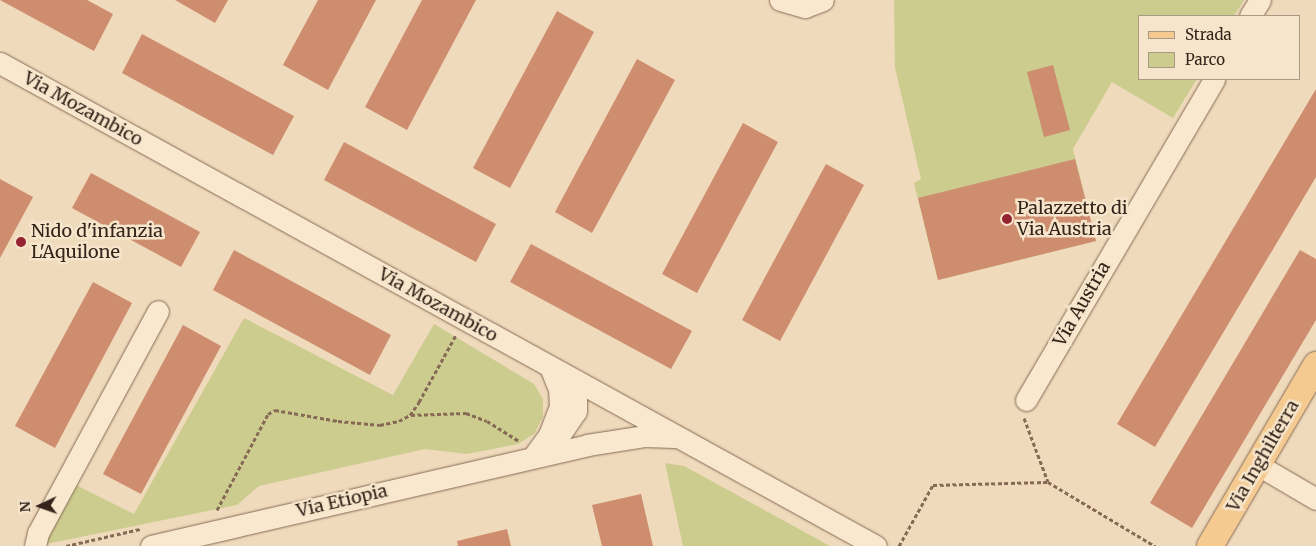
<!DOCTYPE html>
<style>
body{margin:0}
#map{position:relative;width:1316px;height:546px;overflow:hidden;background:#efdabb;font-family:Merriweather,serif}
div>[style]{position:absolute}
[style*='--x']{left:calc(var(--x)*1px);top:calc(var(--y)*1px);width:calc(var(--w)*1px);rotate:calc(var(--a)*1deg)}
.green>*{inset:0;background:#cccc8f}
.building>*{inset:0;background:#ce8d6f}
.path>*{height:3px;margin-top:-1.5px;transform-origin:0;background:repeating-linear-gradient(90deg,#866a55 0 4px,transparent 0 6.5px)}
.roads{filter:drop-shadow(0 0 1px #866a55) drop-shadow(0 0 1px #866a55)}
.minor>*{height:21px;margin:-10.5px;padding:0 10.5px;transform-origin:10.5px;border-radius:10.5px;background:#fae8ce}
.major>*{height:26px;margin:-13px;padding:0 13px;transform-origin:13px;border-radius:13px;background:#f5ca90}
.dots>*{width:14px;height:14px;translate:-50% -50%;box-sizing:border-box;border:2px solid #f6e5cb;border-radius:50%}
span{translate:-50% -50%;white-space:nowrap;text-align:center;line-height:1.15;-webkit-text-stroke:5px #f6e5cb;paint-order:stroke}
.street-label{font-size:18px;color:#34241a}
.poi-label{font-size:18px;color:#34241a}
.left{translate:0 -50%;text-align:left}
.legend{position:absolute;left:1138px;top:15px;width:162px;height:65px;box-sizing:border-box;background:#f6e5cb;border:1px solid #a89884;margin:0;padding:6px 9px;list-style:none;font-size:15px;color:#34241a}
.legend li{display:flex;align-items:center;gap:10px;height:25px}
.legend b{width:25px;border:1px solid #a89884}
.north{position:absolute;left:15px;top:481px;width:50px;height:50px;-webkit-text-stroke:4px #f6e5cb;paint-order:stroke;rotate:267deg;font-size:14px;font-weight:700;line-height:20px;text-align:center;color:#34241a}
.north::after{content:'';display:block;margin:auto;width:18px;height:22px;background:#34241a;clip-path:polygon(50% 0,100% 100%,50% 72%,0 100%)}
</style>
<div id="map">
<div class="green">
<div style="clip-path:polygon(894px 0,1244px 0,1234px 16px,1140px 16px,1140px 79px,1197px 79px,1173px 118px,1112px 82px,1073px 149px,1096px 241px,938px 280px,914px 183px,921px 179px,895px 68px)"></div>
<div style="clip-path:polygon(244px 318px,393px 395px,434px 324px,534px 384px,543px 399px,543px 417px,534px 434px,518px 444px,467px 454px,425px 449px,259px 486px,237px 505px,46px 544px,45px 537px,76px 485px,134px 514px)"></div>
<div style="clip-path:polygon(665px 463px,684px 466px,830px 546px,683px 546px)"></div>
</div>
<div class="building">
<div style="clip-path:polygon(0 0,87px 0,113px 14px,94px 51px)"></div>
<div style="clip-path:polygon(175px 0,228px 0,215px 23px)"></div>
<div style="clip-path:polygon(318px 0,376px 0,328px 90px,283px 65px)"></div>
<div style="clip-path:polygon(422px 0,476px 0,407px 130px,365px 107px)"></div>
<div style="clip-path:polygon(557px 11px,594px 32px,510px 188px,473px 168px)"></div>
<div style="clip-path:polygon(142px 34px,294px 116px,273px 155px,122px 73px)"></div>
<div style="clip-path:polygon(637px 59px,675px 80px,592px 233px,555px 212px)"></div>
<div style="clip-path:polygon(1053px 65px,1070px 130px,1044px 137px,1027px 72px)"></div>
<div style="clip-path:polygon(1316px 89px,1316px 177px,1155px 447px,1117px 424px)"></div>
<div style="clip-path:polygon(743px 123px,778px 142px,697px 293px,662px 274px)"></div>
<div style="clip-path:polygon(344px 142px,496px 224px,476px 262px,324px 180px)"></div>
<div style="clip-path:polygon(1075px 159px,1096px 241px,938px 280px,918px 198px)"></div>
<div style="clip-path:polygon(826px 164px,864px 185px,780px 341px,742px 320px)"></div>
<div style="clip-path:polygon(91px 173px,200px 232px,181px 267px,72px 208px)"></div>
<div style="clip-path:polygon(0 179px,33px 197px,0 258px)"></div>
<div style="clip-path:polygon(531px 244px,692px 331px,671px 369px,510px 282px)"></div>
<div style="clip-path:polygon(234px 250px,391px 335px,370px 375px,213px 290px)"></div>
<div style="clip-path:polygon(1300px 250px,1316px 259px,1316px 320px,1192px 528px,1150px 503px)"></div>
<div style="clip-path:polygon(93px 282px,132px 303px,55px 448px,15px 426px)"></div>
<div style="clip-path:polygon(183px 325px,221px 346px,141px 494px,103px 474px)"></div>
<div style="clip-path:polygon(641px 494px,653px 546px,602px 546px,592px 505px)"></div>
<div style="clip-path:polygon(507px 529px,511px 546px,458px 546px,457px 541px)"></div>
</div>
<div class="path">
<div style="--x:411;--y:415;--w:55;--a:-2.1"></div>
<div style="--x:466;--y:413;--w:22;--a:21"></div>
<div style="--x:487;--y:421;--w:38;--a:32"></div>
<div style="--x:1024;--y:418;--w:68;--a:69.4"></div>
<div style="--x:1048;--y:482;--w:125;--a:30.9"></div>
<div style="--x:217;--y:510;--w:109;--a:-62"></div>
<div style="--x:268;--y:414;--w:8;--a:-30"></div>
<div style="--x:275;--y:410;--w:64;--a:9.9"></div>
<div style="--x:338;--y:421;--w:42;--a:5.4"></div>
<div style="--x:380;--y:425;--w:19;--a:-12"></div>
<div style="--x:399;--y:421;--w:13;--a:-29"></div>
<div style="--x:410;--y:415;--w:16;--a:-55"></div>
<div style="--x:419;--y:402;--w:77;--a:-61.1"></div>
<div style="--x:66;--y:546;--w:76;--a:-12.9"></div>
<div style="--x:899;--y:546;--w:70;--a:-60.9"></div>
<div style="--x:933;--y:485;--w:115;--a:-1.5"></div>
</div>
<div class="roads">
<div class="minor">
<div style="--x:780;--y:0;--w:26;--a:16"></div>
<div style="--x:805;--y:7;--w:19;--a:-21"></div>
<div style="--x:1250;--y:16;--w:19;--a:-58"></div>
<div style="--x:0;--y:63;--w:1000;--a:28.87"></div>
<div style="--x:1026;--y:400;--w:372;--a:-59.6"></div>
<div style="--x:557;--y:439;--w:34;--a:-56"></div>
<div style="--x:576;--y:411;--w:30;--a:-90"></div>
<div style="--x:533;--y:457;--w:27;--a:-54"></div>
<div style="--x:549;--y:435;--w:30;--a:-69"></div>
<div style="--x:560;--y:407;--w:18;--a:-93"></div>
<div style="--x:559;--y:389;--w:24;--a:-112"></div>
<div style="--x:1258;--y:465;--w:67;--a:30.4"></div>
<div style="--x:35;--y:546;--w:13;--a:-77"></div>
<div style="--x:38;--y:533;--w:252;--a:-61.6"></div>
<div style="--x:151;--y:546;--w:448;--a:-13"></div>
<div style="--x:587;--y:445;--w:59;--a:-8.8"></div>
<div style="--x:645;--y:436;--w:29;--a:2"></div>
</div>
<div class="major">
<div style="--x:1210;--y:546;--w:210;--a:-59.6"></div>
</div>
</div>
<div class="dots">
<div style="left:1007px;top:219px;background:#962331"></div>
<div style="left:21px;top:242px;background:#962331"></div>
</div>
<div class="street-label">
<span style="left:83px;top:109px;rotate:29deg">Via Mozambico</span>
<span style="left:1082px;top:304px;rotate:-60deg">Via Austria</span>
<span style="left:438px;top:305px;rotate:29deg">Via Mozambico</span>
<span style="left:1263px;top:456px;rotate:-60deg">Via Inghilterra</span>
<span style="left:342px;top:501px;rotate:-13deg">Via Etiopia</span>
</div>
<div class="poi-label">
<span class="left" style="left:1017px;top:219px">Palazzetto di<br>Via Austria</span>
<span class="left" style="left:31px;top:242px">Nido d'infanzia<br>L'Aquilone</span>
</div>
<ul class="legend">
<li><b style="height:6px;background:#f5ca90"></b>Strada</li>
<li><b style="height:14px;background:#cccc8f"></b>Parco</li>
</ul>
<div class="north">N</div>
</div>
